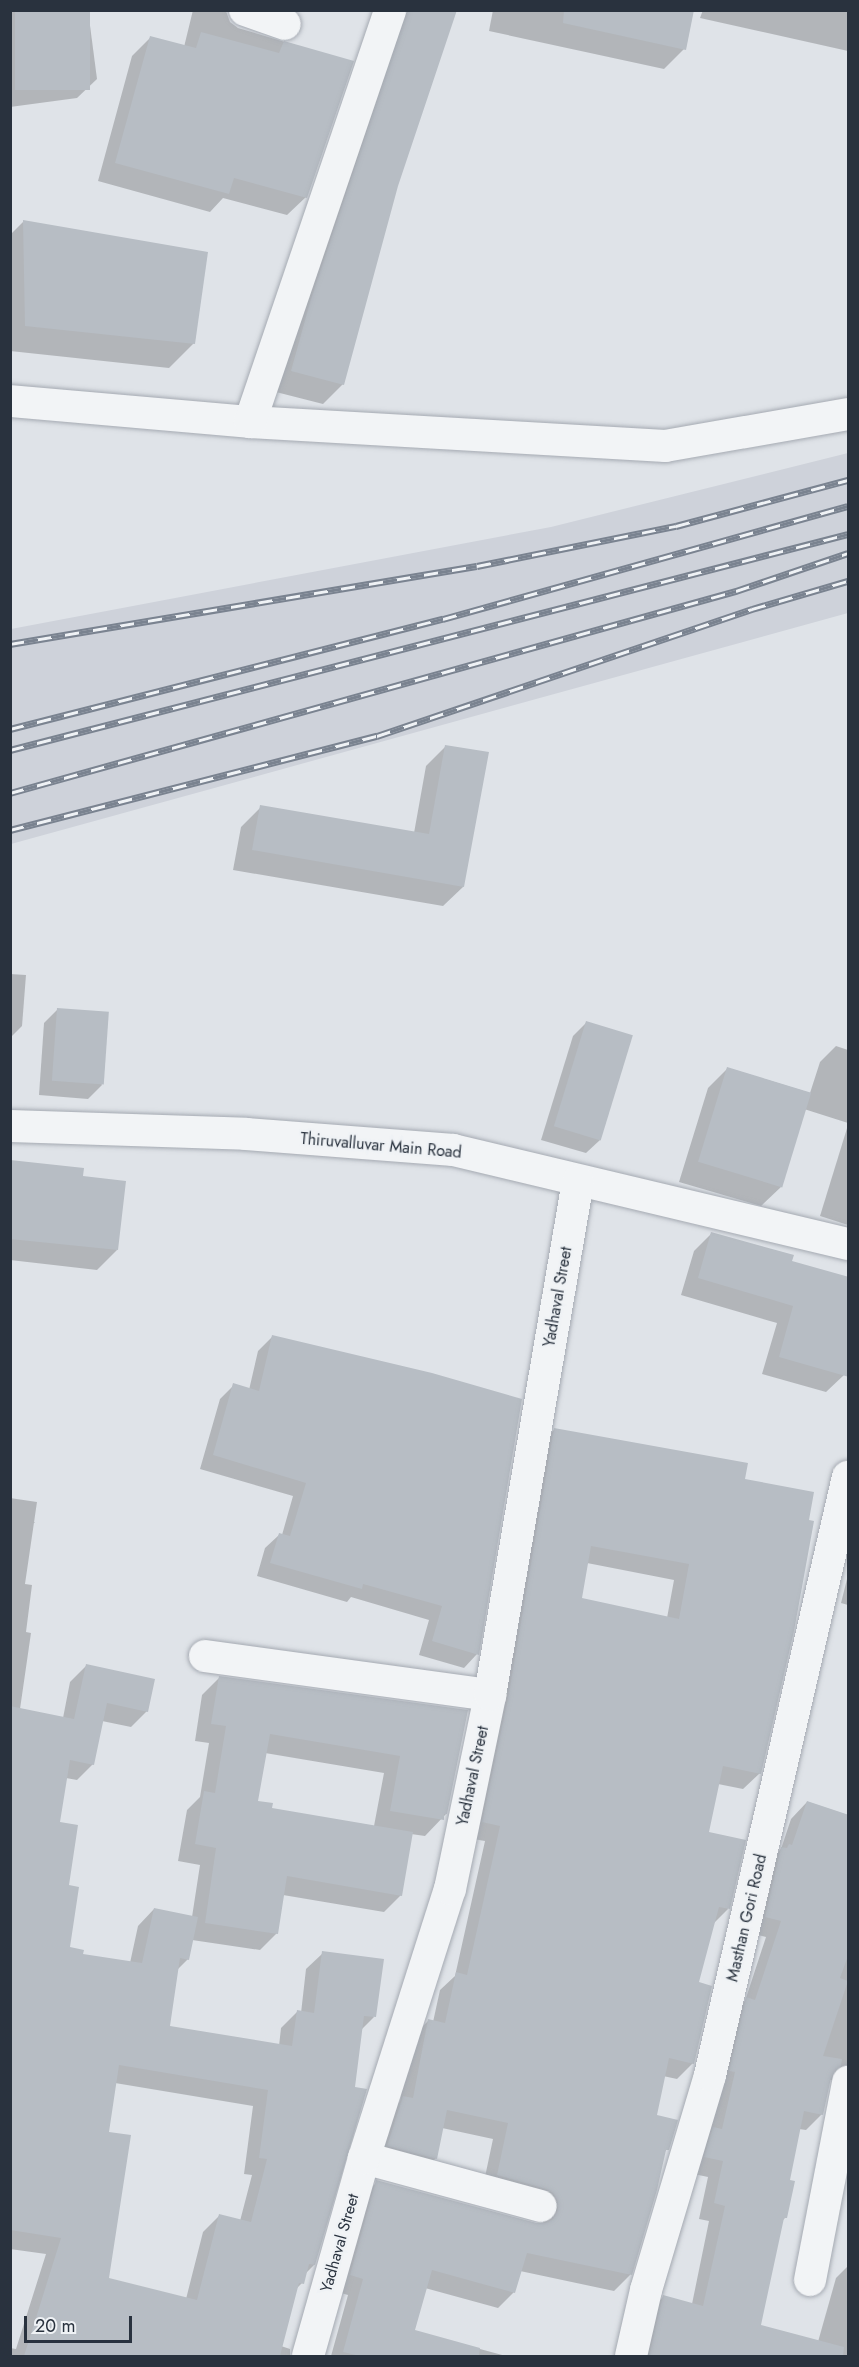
<!DOCTYPE html>
<style>
body{margin:0}
#map{position:relative;width:859px;height:2367px;overflow:hidden;background:#dfe3e8;font-family:Jost,sans-serif}
div>[style]{position:absolute}
[style*='--x']{left:calc(var(--x)*1px);top:calc(var(--y)*1px);width:calc(var(--w)*1px);rotate:calc(var(--a)*1deg)}
.built>*{inset:0;background:#ced2da}
.shadow>*{inset:0;background:#0003}
.building>*{inset:0;background:#b7bdc4;transform-origin:0 0}
.roads{filter:drop-shadow(0 0 2px #a5aab2) drop-shadow(0 0 2px #a5aab2)}
.minor>*{height:32px;margin:-16px;padding:0 16px;transform-origin:16px;border-radius:16px;background:#f2f4f6}
.rail>*{height:7px;margin-top:-3.5px;transform-origin:0;background:repeating-linear-gradient(90deg,#eff2f5 0 14px,#7a8390 0 28px);box-sizing:border-box;border-block:2px solid #7a8390}
span{translate:-50% -50%;white-space:nowrap;text-align:center;line-height:1.15;-webkit-text-stroke:4.5px #eff2f5;paint-order:stroke}
.street-label{font-size:16px;color:#29323e}
.frame{position:absolute;inset:0;border:12px solid #29323e;pointer-events:none}
.scale{position:absolute;left:24px;top:2316px;width:108px;height:27px;box-sizing:border-box;border:3px solid #29323e;border-top:0;padding-left:8px;font-size:18px;line-height:21px;white-space:nowrap;color:#29323e;-webkit-text-stroke:4px #eff2f5;paint-order:stroke}
</style>
<div id="map">
<div class="built">
<div style="clip-path:polygon(848px 453px,848px 613px,11px 844px,11px 629px,551px 527px)"></div>
</div>
<div class="shadow">
<div style="clip-path:polygon(10px 10px,88px 10px,97px 79px,77px 98px,10px 107px)"></div>
<div style="clip-path:polygon(193px 10px,243px 10px,240px 14px,226px 11px,230px 22px,238px 28px,352px 62px,306px 197px,287px 215px,223px 198px,210px 212px,98px 181px,132px 56px,150px 38px,184px 47px)"></div>
<div style="clip-path:polygon(385px 10px,456px 10px,396px 185px,343px 384px,323px 404px,272px 391px)"></div>
<div style="clip-path:polygon(493px 10px,693px 10px,684px 49px,664px 69px,489px 31px)"></div>
<div style="clip-path:polygon(703px 10px,848px 10px,848px 51px,700px 18px)"></div>
<div style="clip-path:polygon(23px 222px,194px 343px,169px 368px,10px 351px,10px 235px)"></div>
<div style="clip-path:polygon(445px 747px,463px 887px,443px 906px,233px 870px,241px 827px,261px 807px,414px 833px,426px 766px)"></div>
<div style="clip-path:polygon(10px 974px,26px 975px,22px 1026px,10px 1038px)"></div>
<div style="clip-path:polygon(58px 1009px,102px 1085px,88px 1099px,39px 1095px,44px 1023px)"></div>
<div style="clip-path:polygon(587px 1022px,600px 1140px,586px 1153px,541px 1140px,573px 1036px)"></div>
<div style="clip-path:polygon(836px 1046px,848px 1050px,848px 1123px,804px 1109px,781px 1187px,761px 1206px,679px 1182px,708px 1088px,728px 1068px,810px 1093px,820px 1062px)"></div>
<div style="clip-path:polygon(848px 1125px,848px 1225px,820px 1216px)"></div>
<div style="clip-path:polygon(10px 1163px,81px 1177px,117px 1250px,97px 1270px,10px 1260px)"></div>
<div style="clip-path:polygon(711px 1234px,790px 1262px,844px 1375px,826px 1392px,762px 1374px,777px 1323px,681px 1295px,694px 1251px)"></div>
<div style="clip-path:polygon(272px 1337px,477px 1654px,464px 1668px,419px 1655px,429px 1620px,351px 1597px,347px 1602px,257px 1576px,265px 1548px,279px 1535px,282px 1535px,293px 1496px,200px 1469px,220px 1399px,234px 1385px,249px 1390px,258px 1351px)"></div>
<div style="clip-path:polygon(evenodd,555px 1429px,743px 1481px,760px 1773px,743px 1789px,718px 1784px,707px 1833px,728px 1909px,713px 1924px,698px 1983px,693px 2063px,677px 2079px,663px 2076px,655px 2117px,667px 2149px,663px 2154px,630px 2275px,614px 2291px,520px 2271px,514px 2292px,498px 2308px,425px 2288px,413px 2331px,506px 2356px,331px 2356px,348px 2295px,334px 2291px,361px 2198px,377px 2182px,543px 2225px,543px 2217px,482px 2191px,493px 2139px,442px 2128px,436px 2158px,420px 2175px,372px 2162px,387px 2114px,400px 2101px,412px 2037px,428px 2021px,433px 2022px,440px 1990px,455px 1976px,485px 1841px,467px 1838px,538px 1446px,555px 1429px,587px 1563px,674px 1580px,667px 1618px,580px 1599px,587px 1563px)"></div>
<div style="clip-path:polygon(evenodd,10px 1498px,37px 1502px,25px 1584px,32px 1585px,26px 1632px,31px 1633px,20px 1709px,63px 1718px,70px 1682px,86px 1666px,147px 1711px,131px 1727px,102px 1721px,93px 1764px,77px 1780px,66px 1778px,58px 1823px,67px 1886px,68px 1949px,81px 1955px,130px 1963px,138px 1926px,154px 1909px,192px 1917px,200px 1865px,178px 1861px,187px 1810px,200px 1797px,209px 1743px,195px 1741px,202px 1695px,219px 1678px,467px 1712px,446px 1814px,425px 1836px,411px 1834px,401px 1895px,384px 1912px,283px 1895px,277px 1933px,260px 1950px,192px 1940px,188px 1959px,177px 1970px,168px 2027px,279px 2046px,281px 2028px,297px 2012px,301px 2013px,306px 1969px,323px 1953px,374px 2017px,361px 2030px,314px 2265px,305px 2274px,302px 2283px,296px 2289px,281px 2346px,290px 2349px,290px 2356px,10px 2356px,10px 2348px,16px 2349px,46px 2254px,10px 2249px,10px 1498px,265px 1753px,384px 1773px,374px 1826px,271px 1809px,257px 1802px,265px 1753px,10px 1498px,115px 2083px,253px 2106px,244px 2174px,252px 2175px,240px 2221px,219px 2216px,203px 2232px,186px 2299px,108px 2279px,107px 2133px,115px 2083px)"></div>
<div style="clip-path:polygon(848px 1575px,848px 1605px,841px 1603px)"></div>
<div style="clip-path:polygon(807px 1802px,848px 1816px,848px 2095px,835px 2080px,828px 2080px,822px 2114px,806px 2130px,799px 2129px,788px 2182px,785px 2218px,782px 2221px,759px 2326px,797px 2336px,791px 2356px,638px 2356px,648px 2312px,664px 2296px,692px 2304px,709px 2221px,699px 2219px,708px 2177px,689px 2173px,698px 2145px,709px 2133px,731px 2015px,745px 2001px,766px 1937px,750px 1933px,765px 1865px,781px 1849px,791px 1819px)"></div>
<div style="clip-path:polygon(848px 2266px,848px 2356px,814px 2356px,836px 2278px)"></div>
</div>
<div class="building">
<div style="left:15px;top:10px;width:75px;height:80px"></div>
<div style="clip-path:polygon(407px 10px,457px 10px,398px 186px,344px 385px,291px 371px,310px 302px)"></div>
<div style="clip-path:polygon(564px 10px,694px 10px,686px 50px,563px 23px)"></div>
<div style="clip-path:polygon(201px 32px,279px 53px,284px 41px,354px 61px,307px 198px,234px 178px,229px 194px,115px 163px,150px 36px,196px 48px)"></div>
<div style="clip-path:polygon(23px 220px,208px 252px,195px 344px,25px 326px)"></div>
<div style="clip-path:polygon(445px 745px,489px 752px,464px 887px,252px 850px,260px 805px,429px 834px)"></div>
<div style="left:57px;top:1008px;width:52px;height:73px;rotate:4deg"></div>
<div style="left:586px;top:1021px;width:49px;height:110px;rotate:17deg"></div>
<div style="left:727px;top:1067px;width:88px;height:99px;rotate:17deg"></div>
<div style="clip-path:polygon(10px 1160px,84px 1168px,83px 1176px,126px 1181px,118px 1250px,10px 1239px)"></div>
<div style="clip-path:polygon(711px 1232px,794px 1255px,792px 1261px,849px 1277px,849px 1377px,779px 1357px,793px 1306px,698px 1278px)"></div>
<div style="clip-path:polygon(272px 1335px,432px 1373px,522px 1399px,479px 1655px,432px 1641px,442px 1606px,363px 1584px,362px 1589px,270px 1563px,279px 1533px,290px 1536px,306px 1483px,213px 1455px,233px 1383px,259px 1391px)"></div>
<div style="clip-path:polygon(evenodd,554px 1428px,748px 1463px,745px 1479px,814px 1492px,809px 1520px,814px 1521px,794px 1631px,761px 1774px,723px 1766px,709px 1832px,746px 1840px,730px 1909px,719px 1907px,699px 1982px,712px 1986px,694px 2064px,669px 2058px,657px 2115px,678px 2120px,669px 2150px,666px 2150px,657px 2190px,632px 2275px,527px 2253px,515px 2293px,432px 2270px,415px 2330px,480px 2348px,479px 2356px,360px 2356px,343px 2352px,363px 2279px,350px 2275px,376px 2180px,536px 2223px,545px 2223px,553px 2219px,558px 2210px,558px 2201px,553px 2193px,546px 2189px,497px 2175px,508px 2123px,447px 2110px,437px 2159px,387px 2146px,403px 2096px,413px 2098px,428px 2019px,445px 2023px,456px 1972px,467px 1975px,500px 1826px,482px 1822px,508px 1698px,554px 1428px,591px 1546px,689px 1564px,679px 1619px,582px 1598px,591px 1546px)"></div>
<div style="clip-path:polygon(evenodd,86px 1664px,155px 1679px,148px 1712px,107px 1703px,94px 1765px,70px 1760px,60px 1822px,78px 1825px,69px 1885px,79px 1887px,70px 1947px,84px 1950px,83px 1954px,142px 1963px,154px 1908px,198px 1917px,189px 1960px,180px 1958px,170px 2026px,292px 2046px,297px 2010px,314px 2013px,322px 1951px,384px 1959px,376px 2017px,364px 2016px,355px 2087px,367px 2089px,315px 2265px,309px 2264px,304px 2284px,299px 2283px,280px 2356px,24px 2356px,61px 2238px,10px 2230px,10px 1706px,74px 1719px,86px 1664px,119px 2065px,268px 2090px,259px 2158px,267px 2159px,251px 2222px,219px 2214px,197px 2300px,109px 2278px,131px 2135px,109px 2132px,119px 2065px)"></div>
<div style="clip-path:polygon(219px 1676px,468px 1710px,447px 1814px,444px 1814px,444px 1820px,390px 1811px,400px 1756px,270px 1734px,258px 1801px,273px 1803px,272px 1808px,413px 1832px,402px 1896px,287px 1876px,278px 1934px,205px 1923px,216px 1848px,195px 1844px,204px 1791px,215px 1793px,226px 1726px,211px 1724px)"></div>
<div style="clip-path:polygon(807px 1801px,849px 1815px,849px 1953px,840px 1978px,848px 1981px,823px 2056px,842px 2059px,841px 2066px,831px 2078px,823px 2115px,804px 2111px,790px 2180px,795px 2181px,787px 2218px,784px 2218px,761px 2325px,844px 2347px,843px 2356px,649px 2356px,663px 2295px,703px 2306px,725px 2206px,714px 2203px,723px 2161px,704px 2157px,713px 2127px,722px 2129px,735px 2072px,729px 2071px,746px 1997px,755px 2000px,781px 1921px,765px 1917px,781px 1847px,787px 1848px,789px 1844px,792px 1845px)"></div>
</div>
<div class="roads">
<div class="minor">
<div style="--x:245;--y:10;--w:42;--a:19.3"></div>
<div style="--x:10;--y:401;--w:241;--a:5"></div>
<div style="--x:250;--y:422;--w:416;--a:3.3"></div>
<div style="--x:665;--y:446;--w:186;--a:-9.9"></div>
<div style="--x:250;--y:422;--w:435;--a:-71.2"></div>
<div style="--x:10;--y:1126;--w:236;--a:1.9"></div>
<div style="--x:246;--y:1134;--w:208;--a:4.4"></div>
<div style="--x:453;--y:1150;--w:406;--a:13.4"></div>
<div style="--x:205;--y:1656;--w:288;--a:7.8"></div>
<div style="--x:364;--y:2158;--w:183;--a:15.2"></div>
<div style="--x:810;--y:2280;--w:202;--a:-79.1"></div>
<div style="--x:308;--y:2356;--w:206;--a:-74.2"></div>
<div style="--x:364;--y:2158;--w:282;--a:-72.3"></div>
<div style="--x:450;--y:1889;--w:198;--a:-78.3"></div>
<div style="--x:490;--y:1695;--w:521;--a:-80.28"></div>
<div style="--x:631;--y:2356;--w:68;--a:-77.2"></div>
<div style="--x:646;--y:2290;--w:224;--a:-73.4"></div>
<div style="--x:710;--y:2075;--w:614;--a:-77.01"></div>
</div>
</div>
<div class="rail">
<div style="--x:10;--y:644;--w:473;--a:-9.5"></div>
<div style="--x:477;--y:566;--w:203;--a:-11.4"></div>
<div style="--x:676;--y:526;--w:178;--a:-15"></div>
<div style="--x:10;--y:729;--w:447;--a:-14.3"></div>
<div style="--x:443;--y:619;--w:420;--a:-15.6"></div>
<div style="--x:10;--y:750;--w:865;--a:-14.45"></div>
<div style="--x:10;--y:793;--w:754;--a:-15.55"></div>
<div style="--x:736;--y:591;--w:118;--a:-18.7"></div>
<div style="--x:10;--y:830;--w:379;--a:-14.4"></div>
<div style="--x:377;--y:736;--w:396;--a:-18.7"></div>
<div style="--x:752;--y:609;--w:100;--a:-16.3"></div>
</div>
<div class="street-label">
<span style="left:381px;top:1146px;rotate:5deg">Thiruvalluvar Main Road</span>
<span style="left:558px;top:1297px;rotate:-80deg">Yadhaval Street</span>
<span style="left:473px;top:1776px;rotate:-78deg">Yadhaval Street</span>
<span style="left:747px;top:1918px;rotate:-77deg">Masthan Gori Road</span>
<span style="left:340px;top:2243px;rotate:-74deg">Yadhaval Street</span>
</div>
<div class="frame"></div>
<div class="scale">20 m</div>
</div>
